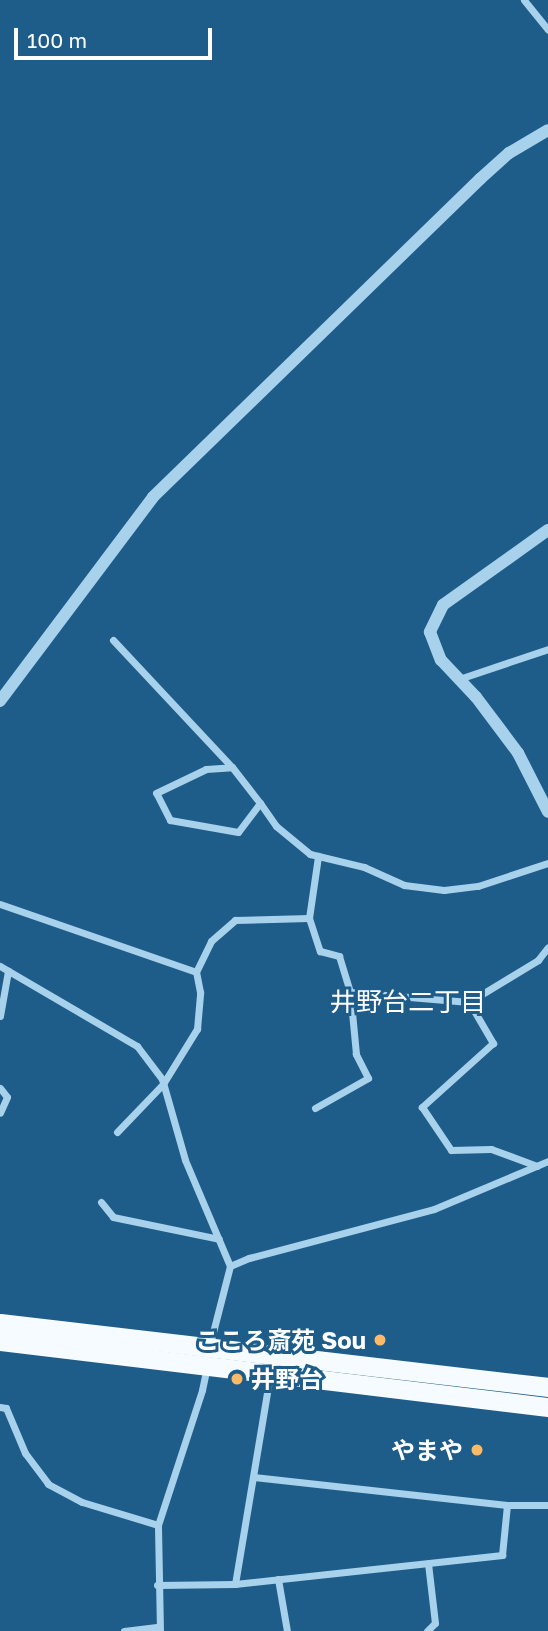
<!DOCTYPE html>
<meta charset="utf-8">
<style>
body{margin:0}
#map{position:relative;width:548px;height:1631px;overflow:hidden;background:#1e5d89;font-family:"Golos Text","Noto Sans JP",sans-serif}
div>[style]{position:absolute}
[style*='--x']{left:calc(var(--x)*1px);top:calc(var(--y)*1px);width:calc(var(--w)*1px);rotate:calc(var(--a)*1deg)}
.minor>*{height:7px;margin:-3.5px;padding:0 3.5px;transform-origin:3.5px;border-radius:3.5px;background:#a8d1ec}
.tertiary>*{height:12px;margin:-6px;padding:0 6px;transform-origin:6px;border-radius:6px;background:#a8d1ec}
.trunk>*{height:19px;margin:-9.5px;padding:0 9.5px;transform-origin:9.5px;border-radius:9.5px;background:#f6fbff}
.dots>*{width:19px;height:19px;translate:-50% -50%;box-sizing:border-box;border:4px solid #1e5d89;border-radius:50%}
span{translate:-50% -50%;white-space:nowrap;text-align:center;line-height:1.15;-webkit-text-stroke:6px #1e5d89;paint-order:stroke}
.poi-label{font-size:24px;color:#fff;font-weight:700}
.right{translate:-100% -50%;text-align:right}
.left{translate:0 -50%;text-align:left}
.neighbourhood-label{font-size:26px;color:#fff}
.scale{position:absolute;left:14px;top:28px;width:198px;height:32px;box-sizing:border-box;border:4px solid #fff;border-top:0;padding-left:9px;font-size:21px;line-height:24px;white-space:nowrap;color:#fff;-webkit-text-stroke:5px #1e5d89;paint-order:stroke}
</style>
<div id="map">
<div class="minor">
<div style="--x:524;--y:0;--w:38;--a:51"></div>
<div style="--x:113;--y:640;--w:174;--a:46.9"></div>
<div style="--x:459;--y:679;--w:94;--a:-18.6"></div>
<div style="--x:260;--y:803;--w:36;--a:127"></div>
<div style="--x:238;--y:832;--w:69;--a:-170"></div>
<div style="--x:170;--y:820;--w:30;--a:-117"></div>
<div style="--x:156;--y:793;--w:55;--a:-25.6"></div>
<div style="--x:206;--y:769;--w:26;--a:-4"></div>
<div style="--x:232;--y:767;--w:46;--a:52.1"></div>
<div style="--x:260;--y:803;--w:28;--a:55"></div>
<div style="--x:276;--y:826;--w:44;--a:39.5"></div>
<div style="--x:310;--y:854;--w:56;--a:13.5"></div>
<div style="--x:364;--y:867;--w:44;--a:24.2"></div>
<div style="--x:404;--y:885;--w:40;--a:7.1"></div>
<div style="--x:444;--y:890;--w:34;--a:-7"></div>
<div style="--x:478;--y:886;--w:74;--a:-18.2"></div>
<div style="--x:0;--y:904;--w:207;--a:19.1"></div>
<div style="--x:196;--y:972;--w:34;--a:-64"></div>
<div style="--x:211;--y:941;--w:32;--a:-41"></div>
<div style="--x:235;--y:920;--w:74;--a:-1.5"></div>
<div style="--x:309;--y:918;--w:35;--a:72"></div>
<div style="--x:320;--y:951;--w:20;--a:15"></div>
<div style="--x:339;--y:956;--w:38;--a:73"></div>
<div style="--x:350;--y:992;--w:119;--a:4.8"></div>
<div style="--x:469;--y:1002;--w:48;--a:59.7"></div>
<div style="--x:493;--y:1043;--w:96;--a:138"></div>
<div style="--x:422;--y:1107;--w:52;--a:56"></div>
<div style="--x:451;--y:1150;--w:40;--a:-1.4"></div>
<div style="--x:491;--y:1149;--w:49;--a:20.3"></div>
<div style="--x:309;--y:918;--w:63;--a:-81.7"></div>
<div style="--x:0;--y:966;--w:159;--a:30.3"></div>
<div style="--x:137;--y:1046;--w:41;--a:52.9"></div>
<div style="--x:162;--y:1079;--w:84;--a:74.1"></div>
<div style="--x:185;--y:1160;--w:115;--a:67"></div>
<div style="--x:230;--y:1266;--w:81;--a:104.4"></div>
<div style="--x:469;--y:1002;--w:81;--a:-31.3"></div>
<div style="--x:538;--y:960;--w:16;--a:-52"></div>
<div style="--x:0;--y:1016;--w:46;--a:-79.9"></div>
<div style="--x:0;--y:1088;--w:11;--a:52"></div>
<div style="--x:7;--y:1097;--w:17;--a:114"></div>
<div style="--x:315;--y:1108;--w:61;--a:-29.5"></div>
<div style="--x:368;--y:1078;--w:27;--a:-117"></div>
<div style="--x:356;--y:1054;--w:62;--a:-95.5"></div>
<div style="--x:117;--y:1132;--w:66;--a:-46.2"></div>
<div style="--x:163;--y:1084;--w:65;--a:-58.3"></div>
<div style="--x:197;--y:1029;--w:37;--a:-85"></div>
<div style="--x:200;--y:992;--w:20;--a:-101"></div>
<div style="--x:101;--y:1202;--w:19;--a:51"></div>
<div style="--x:113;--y:1217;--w:108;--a:11.7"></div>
<div style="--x:230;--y:1266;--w:21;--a:-23"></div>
<div style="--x:249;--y:1258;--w:191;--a:-14.8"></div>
<div style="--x:434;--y:1209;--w:124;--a:-22.8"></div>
<div style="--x:0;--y:1407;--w:6;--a:9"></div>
<div style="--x:6;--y:1408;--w:49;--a:67.1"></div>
<div style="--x:25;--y:1453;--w:39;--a:53"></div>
<div style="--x:48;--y:1484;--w:38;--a:28"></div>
<div style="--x:82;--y:1502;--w:79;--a:16.8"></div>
<div style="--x:507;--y:1505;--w:41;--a:0"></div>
<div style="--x:278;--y:1579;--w:53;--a:80.2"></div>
<div style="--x:235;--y:1584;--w:213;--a:-80.5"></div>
<div style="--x:157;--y:1585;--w:78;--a:-0.7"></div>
<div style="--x:235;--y:1584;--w:269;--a:-6.2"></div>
<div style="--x:502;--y:1555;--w:50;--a:-84.3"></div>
<div style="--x:507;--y:1505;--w:255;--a:-173.7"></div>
<div style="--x:124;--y:1631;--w:35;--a:-7"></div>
<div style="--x:160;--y:1631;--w:106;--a:-91.1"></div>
<div style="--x:158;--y:1525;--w:142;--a:-71.9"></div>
<div style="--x:202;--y:1390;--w:24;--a:-78"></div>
<div style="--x:427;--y:1631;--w:11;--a:-45"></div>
<div style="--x:435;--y:1623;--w:60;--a:-96.7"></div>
</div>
<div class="tertiary">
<div style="--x:548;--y:530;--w:129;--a:144.5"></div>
<div style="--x:443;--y:605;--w:30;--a:116"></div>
<div style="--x:430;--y:632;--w:30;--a:69"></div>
<div style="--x:441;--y:660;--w:51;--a:46.6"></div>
<div style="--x:476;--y:697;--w:70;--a:53.1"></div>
<div style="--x:518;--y:753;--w:66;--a:63"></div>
<div style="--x:0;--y:701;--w:255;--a:-53.1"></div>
<div style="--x:153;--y:497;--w:456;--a:-44.2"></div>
<div style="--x:480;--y:179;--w:39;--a:-42"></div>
<div style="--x:509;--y:153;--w:45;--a:-30.5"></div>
</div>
<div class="trunk">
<div style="--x:0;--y:1323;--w:552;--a:6.66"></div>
<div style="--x:0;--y:1341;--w:552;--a:6.87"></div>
</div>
<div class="dots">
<div style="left:380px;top:1340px;background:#fbba67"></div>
<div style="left:237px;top:1379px;background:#fbba67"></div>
<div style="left:477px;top:1450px;background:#fbba67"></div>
</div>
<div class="poi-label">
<span class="right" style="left:366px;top:1340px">こころ斎苑 Sou</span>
<span class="left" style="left:251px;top:1379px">井野台</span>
<span class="right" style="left:463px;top:1450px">やまや</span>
</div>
<div class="neighbourhood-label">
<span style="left:408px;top:1002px">井野台二丁目</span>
</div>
<div class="scale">100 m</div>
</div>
